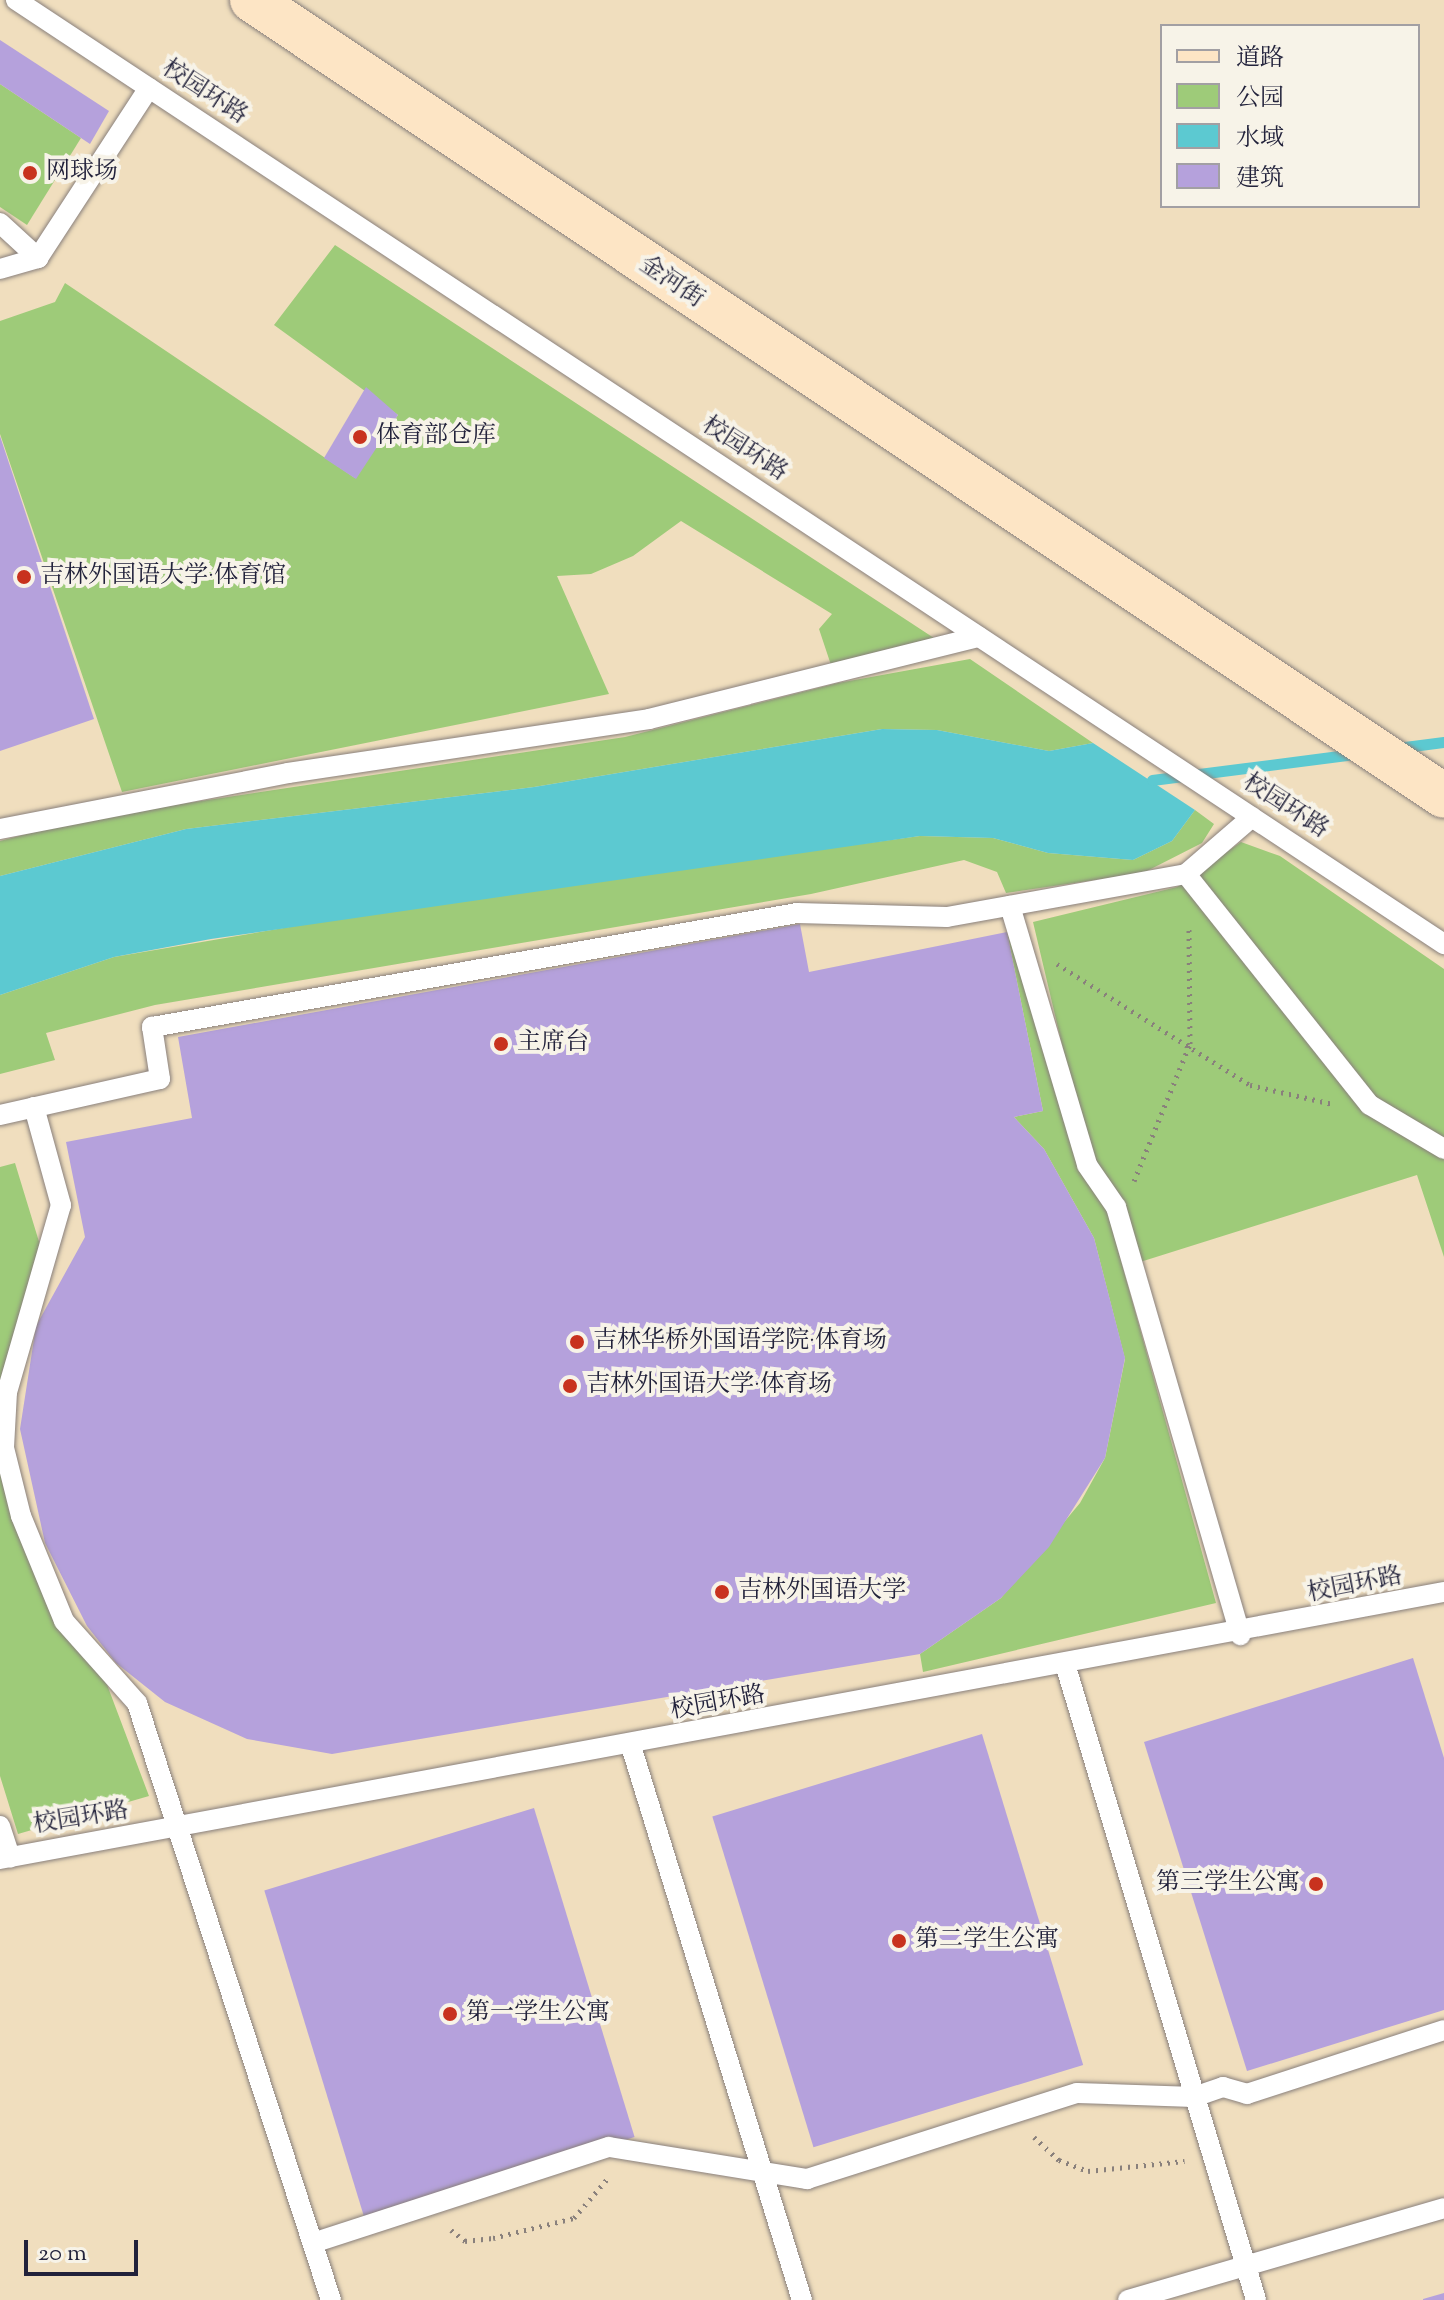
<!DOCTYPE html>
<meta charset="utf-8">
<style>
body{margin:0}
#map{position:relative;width:1444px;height:2300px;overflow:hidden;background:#f0debe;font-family:"Sorts Mill Goudy","Noto Serif SC",serif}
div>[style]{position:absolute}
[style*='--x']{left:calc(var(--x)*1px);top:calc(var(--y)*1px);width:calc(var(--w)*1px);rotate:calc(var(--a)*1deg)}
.green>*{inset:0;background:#9ecb79}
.water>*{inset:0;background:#5cc9d1}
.stream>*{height:11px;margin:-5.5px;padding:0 5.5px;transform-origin:5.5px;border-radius:5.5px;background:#5cc9d1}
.building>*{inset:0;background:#b5a1dc;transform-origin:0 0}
.path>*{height:5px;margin-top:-2.5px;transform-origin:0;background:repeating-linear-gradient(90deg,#89807c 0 2px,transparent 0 8px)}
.roads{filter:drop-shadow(0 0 2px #89807c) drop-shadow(0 0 2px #89807c)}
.lane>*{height:20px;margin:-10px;padding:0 10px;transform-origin:10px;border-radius:10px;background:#fff}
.secondary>*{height:44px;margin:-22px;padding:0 22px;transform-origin:22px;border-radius:22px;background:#fde5c5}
.dots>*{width:22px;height:22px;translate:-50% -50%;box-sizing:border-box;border:4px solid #f7f3e8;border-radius:50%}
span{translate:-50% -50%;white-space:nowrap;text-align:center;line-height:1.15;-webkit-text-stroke:8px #f7f3e8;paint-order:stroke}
.street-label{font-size:24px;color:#22223b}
.poi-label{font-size:24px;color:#22223b}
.left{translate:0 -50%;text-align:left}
.right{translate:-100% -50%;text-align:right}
.legend{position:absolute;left:1160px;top:24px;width:260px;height:184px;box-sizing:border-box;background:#f7f3e8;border:2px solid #a29fa3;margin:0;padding:10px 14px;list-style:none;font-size:24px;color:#22223b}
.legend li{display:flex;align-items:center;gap:16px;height:40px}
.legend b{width:40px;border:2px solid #a29fa3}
.scale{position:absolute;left:24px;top:2240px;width:114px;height:36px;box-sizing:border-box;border:4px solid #22223b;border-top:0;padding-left:10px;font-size:24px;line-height:28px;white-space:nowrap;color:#22223b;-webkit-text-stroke:6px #f7f3e8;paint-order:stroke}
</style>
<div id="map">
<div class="green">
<div style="clip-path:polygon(0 84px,81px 138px,27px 225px,0 207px)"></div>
<div style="clip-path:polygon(335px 245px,937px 640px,831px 665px,819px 629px,832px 614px,681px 521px,633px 556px,591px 574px,557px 576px,609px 694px,122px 792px,0 434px,0 321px,55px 302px,65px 283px,355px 478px,398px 415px,274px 325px)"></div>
<div style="clip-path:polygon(970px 659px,1093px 743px,1049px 751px,937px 730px,882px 729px,534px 787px,186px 829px,0 876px,0 841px,88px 818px,625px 737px,838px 683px)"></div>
<div style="clip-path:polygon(1195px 810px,1214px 824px,1202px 843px,1143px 873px,1006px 893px,997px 872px,964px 860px,811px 894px,155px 1005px,46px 1033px,55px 1060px,0 1074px,0 995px,114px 957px,454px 899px,920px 836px,993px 838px,1048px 853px,1133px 860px,1172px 841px)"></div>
<div style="clip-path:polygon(1241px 842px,1280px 856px,1444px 969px,1444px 1257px,1417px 1175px,1137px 1263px,1089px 1159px,1033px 922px,1177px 887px)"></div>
<div style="clip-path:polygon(1007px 932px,1105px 1203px,1216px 1603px,923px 1672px,920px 1654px,1001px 1598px,1080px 1503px,1105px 1458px,1125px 1359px,1094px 1238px,1044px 1149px,1014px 1117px,1043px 1111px)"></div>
<div style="clip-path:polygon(15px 1163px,40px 1245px,4px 1448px,39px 1574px,100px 1666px,149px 1796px,18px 1834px,0 1776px,0 1167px)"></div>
</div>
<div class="water">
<div style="clip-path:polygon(882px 729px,937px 730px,1049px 751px,1093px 743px,1195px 810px,1172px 841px,1133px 860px,1048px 853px,993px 838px,920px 836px,211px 939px,114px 957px,0 995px,0 876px,186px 829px,534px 787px)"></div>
</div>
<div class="stream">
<div style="--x:1397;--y:748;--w:47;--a:-7.3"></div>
<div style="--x:1152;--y:780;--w:206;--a:-7.3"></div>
</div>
<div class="building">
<div style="clip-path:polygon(0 40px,109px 111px,90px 144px,0 84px)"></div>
<div style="clip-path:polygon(366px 387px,398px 415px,356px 479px,324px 458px)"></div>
<div style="clip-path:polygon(0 436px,94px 719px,0 751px)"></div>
<div style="clip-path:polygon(800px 924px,809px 972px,1007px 932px,1043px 1111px,1014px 1117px,1044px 1149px,1094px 1238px,1125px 1358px,1105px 1458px,1049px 1547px,1001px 1598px,920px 1654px,332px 1754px,247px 1739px,165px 1702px,116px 1663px,87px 1626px,45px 1543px,20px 1429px,36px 1326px,85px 1237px,66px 1142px,192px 1118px,178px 1037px)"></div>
<div style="clip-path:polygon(1413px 1658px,1444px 1758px,1444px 2010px,1247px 2071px,1144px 1742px)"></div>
<div style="left:982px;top:1734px;width:346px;height:282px;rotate:73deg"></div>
<div style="left:534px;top:1808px;width:344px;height:282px;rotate:73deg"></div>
<div style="clip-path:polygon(1444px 2293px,1444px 2300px,1423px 2300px,1423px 2299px)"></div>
</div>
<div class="path">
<div style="--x:1057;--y:964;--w:228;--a:32.1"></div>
<div style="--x:1250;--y:1085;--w:85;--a:12.9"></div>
<div style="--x:1134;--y:1181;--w:148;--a:-67.8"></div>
<div style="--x:1190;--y:1044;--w:117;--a:-90.5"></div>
<div style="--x:1034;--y:2137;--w:34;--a:43"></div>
<div style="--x:1059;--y:2160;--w:31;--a:21"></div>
<div style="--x:1088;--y:2171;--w:97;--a:-5.9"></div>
<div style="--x:451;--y:2230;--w:18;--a:38"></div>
<div style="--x:465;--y:2241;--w:28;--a:-6"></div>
<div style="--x:493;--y:2238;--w:83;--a:-13.9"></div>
<div style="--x:574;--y:2218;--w:52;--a:-49.6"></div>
</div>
<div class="roads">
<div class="lane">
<div style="--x:16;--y:0;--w:1712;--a:33.47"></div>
<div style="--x:0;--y:223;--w:52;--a:42.6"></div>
<div style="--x:0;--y:269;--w:40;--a:-16"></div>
<div style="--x:38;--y:258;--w:203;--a:-56.9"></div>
<div style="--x:0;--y:829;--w:293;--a:-11"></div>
<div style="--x:288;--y:773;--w:365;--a:-8.5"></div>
<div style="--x:649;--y:719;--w:340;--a:-14"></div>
<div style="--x:1186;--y:874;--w:295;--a:51.5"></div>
<div style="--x:1370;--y:1105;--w:86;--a:30.7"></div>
<div style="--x:1010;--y:906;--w:270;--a:73.4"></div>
<div style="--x:1087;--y:1165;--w:51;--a:55.4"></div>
<div style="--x:1116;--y:1207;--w:446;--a:73.8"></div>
<div style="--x:34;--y:1107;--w:102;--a:74.6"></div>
<div style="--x:61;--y:1205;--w:195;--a:106.1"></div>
<div style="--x:7;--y:1392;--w:56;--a:93.1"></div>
<div style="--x:4;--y:1448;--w:70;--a:76"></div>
<div style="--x:21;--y:1516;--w:113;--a:67.7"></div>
<div style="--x:64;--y:1621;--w:110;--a:48.3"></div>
<div style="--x:137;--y:1703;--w:628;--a:72"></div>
<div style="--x:0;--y:1115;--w:164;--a:-12.7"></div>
<div style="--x:160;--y:1079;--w:53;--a:-98.7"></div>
<div style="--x:152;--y:1027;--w:655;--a:-10.02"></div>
<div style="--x:797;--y:913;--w:150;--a:1.5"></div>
<div style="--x:947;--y:917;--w:243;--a:-10.2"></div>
<div style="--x:1186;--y:874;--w:87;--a:-40.8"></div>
<div style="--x:1066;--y:1667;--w:661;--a:73.29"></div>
<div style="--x:631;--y:1746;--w:580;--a:72.85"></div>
<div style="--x:0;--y:1826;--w:33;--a:72"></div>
<div style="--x:0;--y:1859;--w:1468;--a:-10.48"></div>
<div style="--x:313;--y:2243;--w:311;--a:-18"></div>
<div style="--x:609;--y:2147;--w:201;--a:9.2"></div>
<div style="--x:807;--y:2179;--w:283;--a:-17.7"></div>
<div style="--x:1077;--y:2093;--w:117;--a:2"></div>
<div style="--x:1194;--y:2097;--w:31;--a:-19"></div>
<div style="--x:1223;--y:2087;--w:25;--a:16"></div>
<div style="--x:1247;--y:2094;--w:207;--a:-18"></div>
<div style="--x:1128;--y:2300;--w:329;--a:-16.2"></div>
</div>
<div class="secondary">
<div style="--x:252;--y:0;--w:1433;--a:33.73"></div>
</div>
</div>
<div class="dots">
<div style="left:30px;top:173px;background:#c8321e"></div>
<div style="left:360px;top:437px;background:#c8321e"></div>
<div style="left:24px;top:577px;background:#c8321e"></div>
<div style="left:501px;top:1044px;background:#c8321e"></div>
<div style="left:577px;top:1342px;background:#c8321e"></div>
<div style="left:570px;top:1386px;background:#c8321e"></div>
<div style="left:722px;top:1592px;background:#c8321e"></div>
<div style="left:1316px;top:1884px;background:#c8321e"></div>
<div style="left:899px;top:1941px;background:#c8321e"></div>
<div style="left:450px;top:2014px;background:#c8321e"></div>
</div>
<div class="street-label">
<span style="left:204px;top:93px;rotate:33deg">校园环路</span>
<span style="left:671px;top:283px;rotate:34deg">金河街</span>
<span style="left:744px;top:450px;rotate:33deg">校园环路</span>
<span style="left:1285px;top:807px;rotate:33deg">校园环路</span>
<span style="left:1355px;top:1586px;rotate:-11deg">校园环路</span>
<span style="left:718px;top:1704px;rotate:-10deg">校园环路</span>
<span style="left:81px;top:1819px;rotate:-9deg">校园环路</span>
</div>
<div class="poi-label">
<span class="left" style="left:46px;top:173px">网球场</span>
<span class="left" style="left:376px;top:437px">体育部仓库</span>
<span class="left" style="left:40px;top:577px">吉林外国语大学·体育馆</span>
<span class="left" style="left:517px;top:1044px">主席台</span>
<span class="left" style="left:593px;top:1342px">吉林华桥外国语学院·体育场</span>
<span class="left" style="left:586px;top:1386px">吉林外国语大学·体育场</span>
<span class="left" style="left:738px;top:1592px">吉林外国语大学</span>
<span class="right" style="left:1300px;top:1884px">第三学生公寓</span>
<span class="left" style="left:915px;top:1941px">第二学生公寓</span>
<span class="left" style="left:466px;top:2014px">第一学生公寓</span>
</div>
<ul class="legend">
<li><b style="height:10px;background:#fde5c5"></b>道路</li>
<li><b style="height:22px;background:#9ecb79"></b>公园</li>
<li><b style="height:22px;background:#5cc9d1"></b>水域</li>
<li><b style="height:22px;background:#b5a1dc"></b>建筑</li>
</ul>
<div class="scale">20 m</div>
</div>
